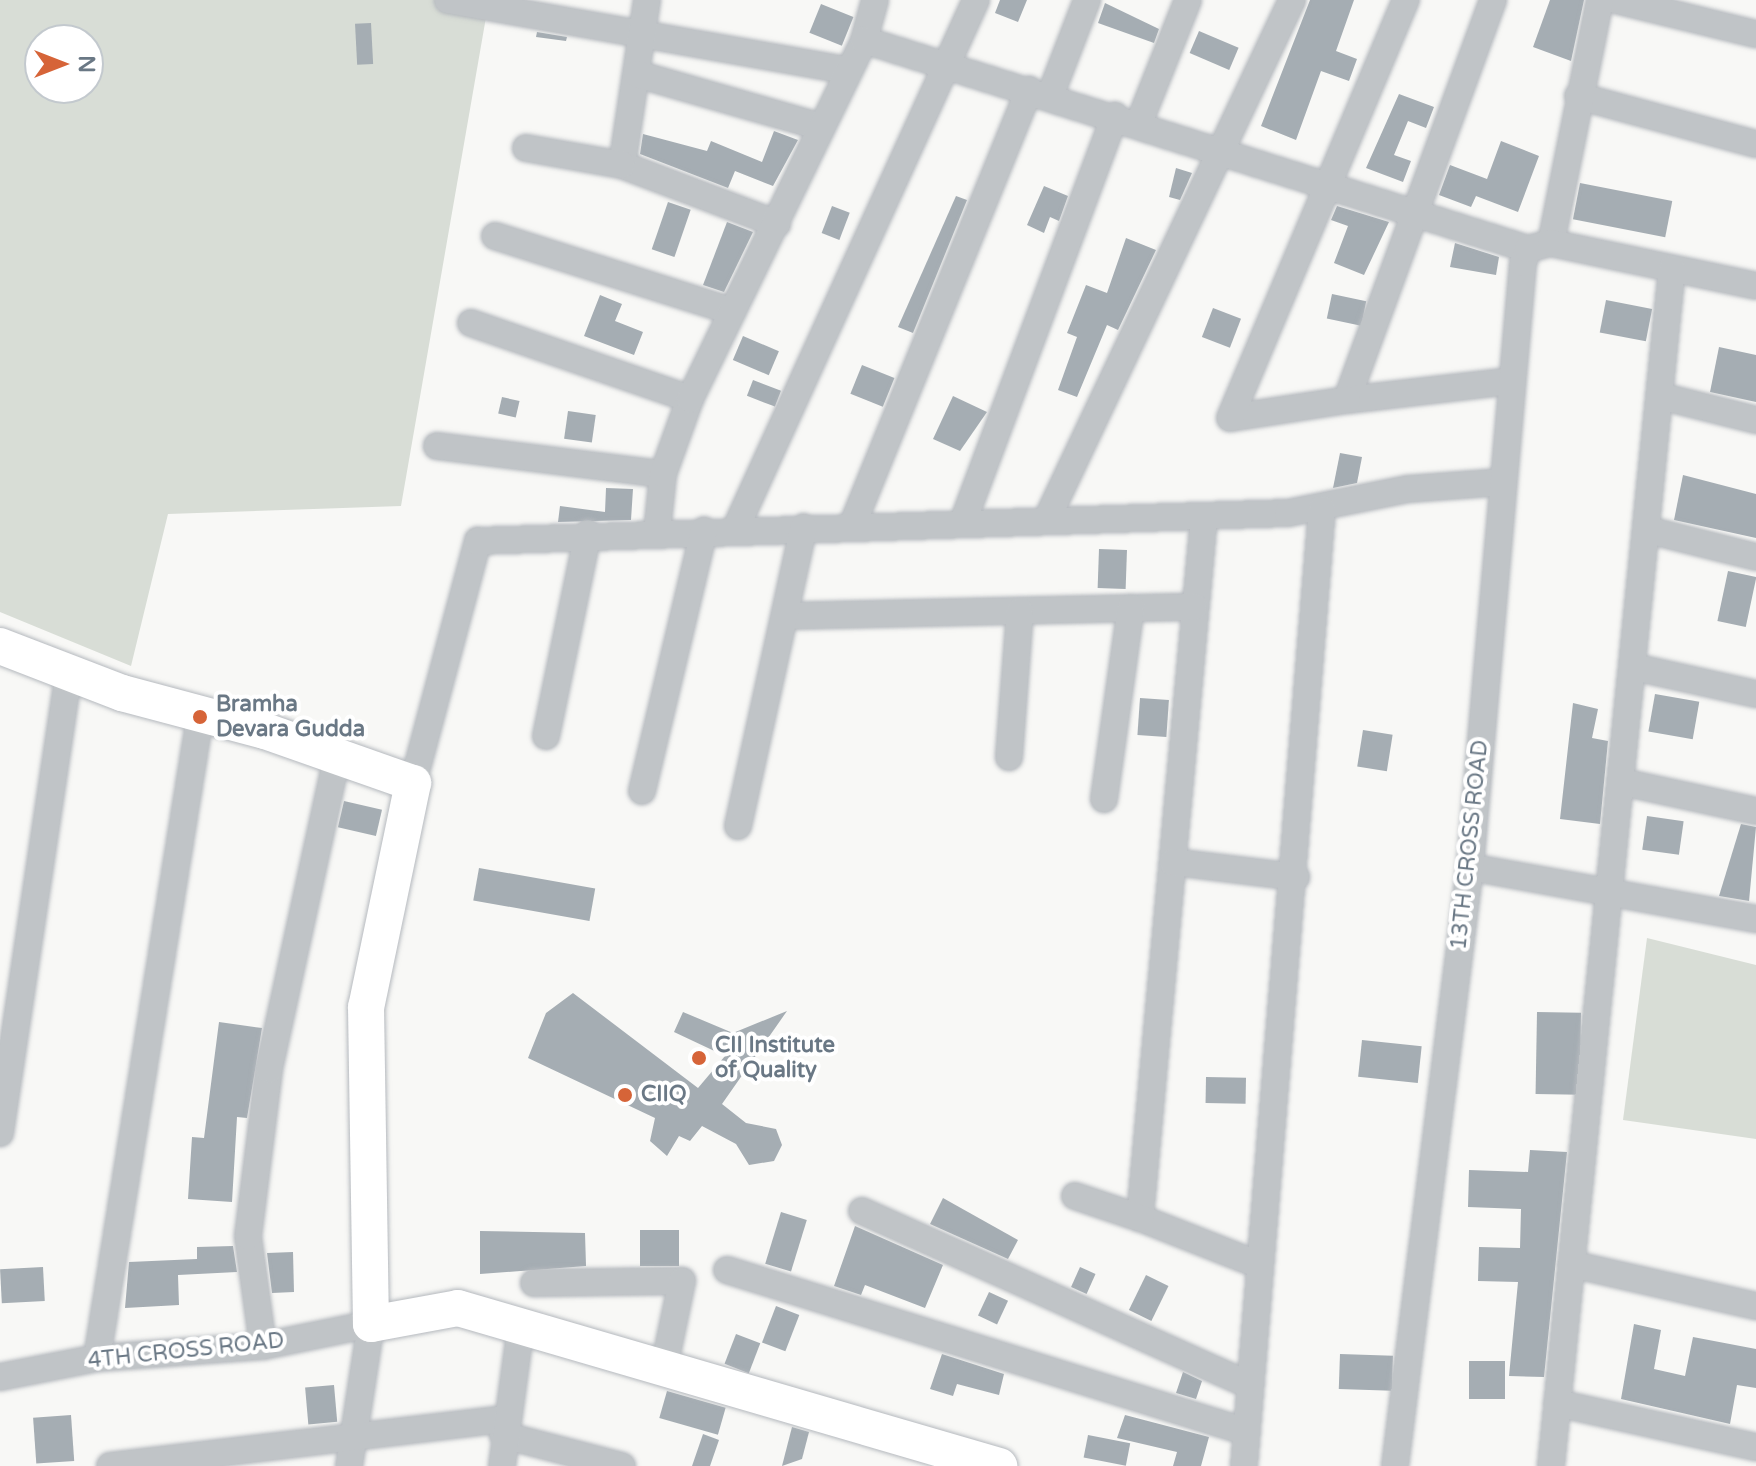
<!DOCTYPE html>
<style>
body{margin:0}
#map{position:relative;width:1756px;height:1466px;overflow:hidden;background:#f8f8f6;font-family:"Varela Round",sans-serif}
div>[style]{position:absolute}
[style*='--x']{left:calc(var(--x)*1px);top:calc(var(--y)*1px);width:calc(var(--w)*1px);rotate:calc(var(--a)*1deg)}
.green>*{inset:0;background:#d8ddd6}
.building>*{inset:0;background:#a5adb3;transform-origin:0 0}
.roads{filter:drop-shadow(0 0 2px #b5b9be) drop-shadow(0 0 2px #b5b9be)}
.street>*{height:26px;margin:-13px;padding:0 13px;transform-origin:13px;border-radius:13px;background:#c0c4c7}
.secondary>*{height:36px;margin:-18px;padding:0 18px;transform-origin:18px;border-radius:18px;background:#fff}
.dots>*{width:22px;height:22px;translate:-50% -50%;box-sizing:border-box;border:4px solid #fff;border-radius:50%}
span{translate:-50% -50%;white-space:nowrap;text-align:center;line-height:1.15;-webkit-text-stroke:8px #fff;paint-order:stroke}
.poi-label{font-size:22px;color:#6a7885;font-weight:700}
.left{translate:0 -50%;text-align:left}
.street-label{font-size:22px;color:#6a7885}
.north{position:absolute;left:24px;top:24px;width:80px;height:80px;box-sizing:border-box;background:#fff;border:2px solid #c3c9ce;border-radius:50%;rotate:90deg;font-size:22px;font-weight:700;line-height:32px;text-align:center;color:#6a7885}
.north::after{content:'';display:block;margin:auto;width:28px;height:36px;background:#d66438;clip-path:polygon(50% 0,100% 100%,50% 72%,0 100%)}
</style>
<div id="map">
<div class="green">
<div style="clip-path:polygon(evenodd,0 0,489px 0,401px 506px,168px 514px,131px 666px,0 612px,0 0,40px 40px,88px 40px,88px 88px,40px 88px,40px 40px)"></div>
<div style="clip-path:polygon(1647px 938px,1756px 965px,1756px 1139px,1623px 1120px)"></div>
</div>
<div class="building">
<div style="clip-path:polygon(1000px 0,1027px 0,1018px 22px,995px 13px)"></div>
<div style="clip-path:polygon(1310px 0,1354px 0,1336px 51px,1357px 59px,1349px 81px,1321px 71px,1296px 140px,1261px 126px)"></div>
<div style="clip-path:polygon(1550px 0,1584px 0,1571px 61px,1533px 47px)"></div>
<div style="clip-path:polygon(1105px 3px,1159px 29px,1154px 43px,1098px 23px)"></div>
<div style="left:821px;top:4px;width:35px;height:31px;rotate:22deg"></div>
<div style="left:371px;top:23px;width:41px;height:16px;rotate:87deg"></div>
<div style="left:1199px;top:31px;width:43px;height:24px;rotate:23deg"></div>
<div style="clip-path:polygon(537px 32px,567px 37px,566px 41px,536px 37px)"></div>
<div style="clip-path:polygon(1399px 94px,1434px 107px,1426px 128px,1408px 121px,1394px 155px,1411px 161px,1403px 182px,1366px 168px)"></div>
<div style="clip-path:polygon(774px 131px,798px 140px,773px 186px,735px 171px,728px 188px,640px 154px,643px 134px,707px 151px,711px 141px,762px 162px)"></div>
<div style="clip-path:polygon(1501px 141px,1539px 156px,1518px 212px,1476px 196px,1471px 207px,1439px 195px,1450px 165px,1487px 179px)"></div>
<div style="clip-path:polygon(1176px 168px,1192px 173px,1180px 200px,1169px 197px)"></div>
<div style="left:1580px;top:183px;width:94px;height:37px;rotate:11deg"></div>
<div style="clip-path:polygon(1044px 186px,1068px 196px,1059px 221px,1050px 217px,1044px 233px,1027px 225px)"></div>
<div style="clip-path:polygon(956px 196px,967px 200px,913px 333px,898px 327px)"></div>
<div style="left:668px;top:202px;width:24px;height:50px;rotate:19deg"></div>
<div style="left:832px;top:206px;width:19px;height:29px;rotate:21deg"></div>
<div style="clip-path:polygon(1337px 206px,1389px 222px,1364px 275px,1334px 263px,1348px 226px,1331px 220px)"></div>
<div style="clip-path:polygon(727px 222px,753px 232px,724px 292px,703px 285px)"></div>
<div style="clip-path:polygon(1126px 238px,1156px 250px,1118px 330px,1107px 325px,1077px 397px,1058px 390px,1077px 337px,1067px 333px,1086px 285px,1107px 293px)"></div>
<div style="clip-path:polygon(1455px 243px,1499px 257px,1496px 275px,1450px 267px)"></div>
<div style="left:1332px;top:294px;width:35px;height:25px;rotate:12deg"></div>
<div style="clip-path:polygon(600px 295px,622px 304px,615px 321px,643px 332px,634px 355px,584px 336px)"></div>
<div style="left:1606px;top:300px;width:47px;height:33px;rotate:11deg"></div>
<div style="left:1213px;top:308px;width:30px;height:31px;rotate:21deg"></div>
<div style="left:743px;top:336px;width:39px;height:26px;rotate:23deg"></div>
<div style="clip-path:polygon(1719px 347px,1756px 355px,1756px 402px,1710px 392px)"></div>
<div style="left:862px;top:365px;width:35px;height:31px;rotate:22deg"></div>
<div style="left:753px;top:380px;width:30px;height:17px;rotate:21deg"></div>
<div style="clip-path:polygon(953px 396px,987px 412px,960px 451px,933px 439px)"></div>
<div style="left:502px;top:397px;width:18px;height:17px;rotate:13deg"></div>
<div style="left:568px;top:411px;width:28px;height:28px;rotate:8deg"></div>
<div style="clip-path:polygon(1340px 453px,1362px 457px,1357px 483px,1333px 488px)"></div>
<div style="clip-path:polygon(1683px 475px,1756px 494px,1756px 538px,1674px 520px)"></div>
<div style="clip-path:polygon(606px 488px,633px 489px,631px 520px,558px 522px,560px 506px,605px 512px)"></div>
<div style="left:1099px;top:549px;width:28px;height:39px;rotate:2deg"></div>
<div style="left:1728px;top:571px;width:29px;height:51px;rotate:12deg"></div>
<div style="left:1655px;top:694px;width:45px;height:38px;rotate:10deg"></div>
<div style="left:1140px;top:698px;width:29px;height:37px;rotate:4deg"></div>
<div style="clip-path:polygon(1573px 703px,1598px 709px,1592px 738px,1608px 741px,1600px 824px,1560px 819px)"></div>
<div style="left:1363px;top:730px;width:30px;height:37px;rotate:9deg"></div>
<div style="left:344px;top:801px;width:39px;height:27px;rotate:13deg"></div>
<div style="left:1647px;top:816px;width:37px;height:34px;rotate:8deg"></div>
<div style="clip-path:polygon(1741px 824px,1756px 827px,1749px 901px,1719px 896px)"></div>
<div style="left:479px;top:868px;width:118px;height:33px;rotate:10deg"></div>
<div style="clip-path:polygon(573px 993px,698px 1088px,725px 1056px,674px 1032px,683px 1012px,733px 1033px,787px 1011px,722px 1104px,746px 1123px,776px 1129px,782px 1145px,774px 1161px,749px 1165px,736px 1144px,702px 1126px,690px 1141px,679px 1136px,667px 1156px,650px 1141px,655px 1118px,528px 1058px,546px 1013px)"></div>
<div style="left:1537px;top:1012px;width:44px;height:82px;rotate:1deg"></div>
<div style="clip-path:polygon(219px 1022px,262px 1028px,247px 1118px,237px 1117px,232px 1202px,188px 1199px,192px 1137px,204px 1138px)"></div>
<div style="left:1362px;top:1040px;width:60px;height:37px;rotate:6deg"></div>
<div style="left:1206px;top:1077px;width:40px;height:26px;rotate:1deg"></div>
<div style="clip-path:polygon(1530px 1150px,1567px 1152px,1544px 1377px,1509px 1376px,1518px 1282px,1478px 1281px,1479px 1247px,1520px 1248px,1521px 1209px,1468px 1207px,1469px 1170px,1528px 1172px)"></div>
<div style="clip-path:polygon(943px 1198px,1018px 1240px,1008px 1259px,930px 1224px)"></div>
<div style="left:781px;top:1212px;width:27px;height:54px;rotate:17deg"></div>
<div style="clip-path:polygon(855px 1226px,943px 1265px,925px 1308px,865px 1285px,861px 1295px,834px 1286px)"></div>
<div style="left:640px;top:1230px;width:39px;height:36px"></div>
<div style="clip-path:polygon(480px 1231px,585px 1233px,586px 1266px,480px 1274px)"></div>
<div style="clip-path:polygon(233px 1246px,237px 1272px,178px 1275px,179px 1305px,125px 1308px,129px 1262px,197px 1259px,197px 1247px)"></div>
<div style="clip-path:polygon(293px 1252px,294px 1292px,272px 1293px,267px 1253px)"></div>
<div style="left:43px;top:1267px;width:34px;height:43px;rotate:87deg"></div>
<div style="left:1080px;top:1267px;width:17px;height:22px;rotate:24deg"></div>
<div style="left:1146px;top:1275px;width:25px;height:39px;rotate:26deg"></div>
<div style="left:989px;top:1292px;width:21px;height:26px;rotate:25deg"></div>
<div style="left:776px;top:1306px;width:25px;height:39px;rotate:21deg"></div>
<div style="clip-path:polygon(1634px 1324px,1661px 1330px,1654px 1369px,1685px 1376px,1693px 1337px,1756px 1349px,1756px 1388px,1737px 1385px,1730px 1424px,1621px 1399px)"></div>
<div style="left:736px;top:1334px;width:26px;height:32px;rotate:21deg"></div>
<div style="clip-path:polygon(942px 1354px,1004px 1374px,999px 1395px,957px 1384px,953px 1396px,930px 1389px)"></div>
<div style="left:1340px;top:1354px;width:53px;height:35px;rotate:2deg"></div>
<div style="left:1469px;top:1361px;width:36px;height:38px"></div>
<div style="clip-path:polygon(1183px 1372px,1202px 1381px,1196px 1399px,1176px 1393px)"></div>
<div style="left:334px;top:1385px;width:37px;height:29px;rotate:85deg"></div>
<div style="left:667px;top:1391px;width:61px;height:28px;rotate:16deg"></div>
<div style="left:71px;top:1415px;width:46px;height:38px;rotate:86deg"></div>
<div style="clip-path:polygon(1125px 1415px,1209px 1437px,1201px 1466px,1173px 1466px,1177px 1452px,1117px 1438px)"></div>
<div style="clip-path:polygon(792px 1427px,809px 1432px,802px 1459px,782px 1466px)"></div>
<div style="clip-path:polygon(703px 1434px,719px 1440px,710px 1466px,692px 1466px)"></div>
<div style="left:1088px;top:1435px;width:43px;height:23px;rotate:11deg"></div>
</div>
<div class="roads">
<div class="street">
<div style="--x:448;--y:0;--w:407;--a:10"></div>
<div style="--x:647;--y:0;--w:167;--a:98.6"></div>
<div style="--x:622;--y:165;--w:166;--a:20.8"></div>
<div style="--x:1493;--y:0;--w:426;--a:110.1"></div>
<div style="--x:1347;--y:400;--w:164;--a:-6.6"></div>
<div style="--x:1616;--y:0;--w:144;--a:13.7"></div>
<div style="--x:864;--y:40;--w:41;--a:-74.6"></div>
<div style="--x:637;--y:74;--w:192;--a:16"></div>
<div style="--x:1050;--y:96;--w:103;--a:-68.9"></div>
<div style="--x:1578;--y:96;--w:184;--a:15.1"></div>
<div style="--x:1139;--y:123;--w:132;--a:-68.3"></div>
<div style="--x:526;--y:148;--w:97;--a:10"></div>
<div style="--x:495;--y:236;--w:249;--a:17.6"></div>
<div style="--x:1551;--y:243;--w:248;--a:-78.6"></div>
<div style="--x:471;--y:323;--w:232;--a:19.1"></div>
<div style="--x:1664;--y:397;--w:95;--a:14"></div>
<div style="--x:1347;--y:400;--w:118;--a:171.3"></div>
<div style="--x:1230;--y:418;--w:454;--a:-67.2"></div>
<div style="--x:437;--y:446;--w:228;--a:7.1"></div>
<div style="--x:1204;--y:517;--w:704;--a:95.22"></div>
<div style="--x:1140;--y:1218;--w:126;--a:21.5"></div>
<div style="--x:1046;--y:521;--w:576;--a:-64.72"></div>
<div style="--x:963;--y:522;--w:434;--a:-69.5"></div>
<div style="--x:852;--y:526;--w:471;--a:-67.9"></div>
<div style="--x:735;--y:530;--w:582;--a:-65.55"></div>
<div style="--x:1648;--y:530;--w:111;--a:14"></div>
<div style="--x:657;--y:532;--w:58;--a:-84.1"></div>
<div style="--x:663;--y:474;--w:80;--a:-70.2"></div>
<div style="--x:690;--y:399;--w:399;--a:-64.1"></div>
<div style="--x:864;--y:40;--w:696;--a:17.47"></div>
<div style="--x:787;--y:616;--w:407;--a:-1.3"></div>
<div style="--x:1634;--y:667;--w:125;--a:12.5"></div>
<div style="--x:546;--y:736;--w:207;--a:-78.3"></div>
<div style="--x:1009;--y:757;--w:146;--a:-85.7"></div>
<div style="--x:1622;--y:782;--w:137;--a:12.2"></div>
<div style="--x:413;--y:783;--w:251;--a:-75"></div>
<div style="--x:478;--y:541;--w:810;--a:-1.98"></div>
<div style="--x:1288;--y:513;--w:122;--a:-11.3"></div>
<div style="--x:1408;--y:489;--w:95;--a:-4.2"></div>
<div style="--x:642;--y:791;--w:268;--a:-76.6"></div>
<div style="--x:1104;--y:799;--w:193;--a:-82"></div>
<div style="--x:738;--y:826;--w:306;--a:-77.6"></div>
<div style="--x:1173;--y:862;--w:124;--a:7"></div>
<div style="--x:1470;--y:867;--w:291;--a:10.3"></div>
<div style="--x:0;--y:1133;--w:469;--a:-81.5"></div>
<div style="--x:1075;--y:1196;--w:69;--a:18.7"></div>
<div style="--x:862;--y:1211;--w:425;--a:24.2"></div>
<div style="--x:1571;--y:1264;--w:190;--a:12.8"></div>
<div style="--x:727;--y:1270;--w:541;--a:17.3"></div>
<div style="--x:534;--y:1283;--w:148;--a:-0.8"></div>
<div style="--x:682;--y:1281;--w:89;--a:101.7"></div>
<div style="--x:263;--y:1346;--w:111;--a:-97.8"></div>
<div style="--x:248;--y:1236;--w:168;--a:-82.8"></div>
<div style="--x:269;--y:1069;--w:319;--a:-77.7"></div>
<div style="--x:97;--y:1358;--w:649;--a:-80.87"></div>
<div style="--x:0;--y:1377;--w:99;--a:-11.1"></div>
<div style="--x:97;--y:1358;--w:166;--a:-4.1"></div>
<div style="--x:263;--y:1346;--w:110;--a:-11.5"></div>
<div style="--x:371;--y:1324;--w:144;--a:98.8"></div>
<div style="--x:1557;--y:1403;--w:204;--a:12.5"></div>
<div style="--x:503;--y:1435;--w:123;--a:14.6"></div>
<div style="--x:110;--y:1466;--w:398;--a:-6.8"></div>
<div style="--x:502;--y:1466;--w:141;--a:-82.3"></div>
<div style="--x:1244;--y:1466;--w:960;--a:-85.34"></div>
<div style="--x:1395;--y:1466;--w:604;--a:-82.86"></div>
<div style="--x:1470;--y:867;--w:606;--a:-84.99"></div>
<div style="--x:1523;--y:263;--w:15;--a:-70"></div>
<div style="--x:1528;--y:249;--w:24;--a:-15"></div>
<div style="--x:1551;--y:243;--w:209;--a:11.8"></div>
<div style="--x:1551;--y:1466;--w:1203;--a:-84.23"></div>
</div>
<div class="secondary">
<div style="--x:0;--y:646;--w:131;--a:21.1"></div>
<div style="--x:122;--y:693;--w:148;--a:14.9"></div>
<div style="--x:265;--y:731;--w:157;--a:19.4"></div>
<div style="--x:413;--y:783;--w:229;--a:101.8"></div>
<div style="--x:366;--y:1007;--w:317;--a:89.1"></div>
<div style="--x:371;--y:1324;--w:88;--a:-10.4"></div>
<div style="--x:458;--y:1308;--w:564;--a:16.28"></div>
</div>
</div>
<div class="dots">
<div style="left:200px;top:717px;background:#d66438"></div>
<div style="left:699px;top:1058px;background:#d66438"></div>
<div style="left:625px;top:1095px;background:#d66438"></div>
</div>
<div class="poi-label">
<span class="left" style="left:216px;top:717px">Bramha<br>Devara Gudda</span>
<span class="left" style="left:715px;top:1058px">CII Institute<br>of Quality</span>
<span class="left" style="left:641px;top:1095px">CIIQ</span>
</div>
<div class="street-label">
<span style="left:1470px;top:845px;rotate:-84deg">13TH CROSS ROAD</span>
<span style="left:186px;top:1351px;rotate:-6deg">4TH CROSS ROAD</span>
</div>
<div class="north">N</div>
</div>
